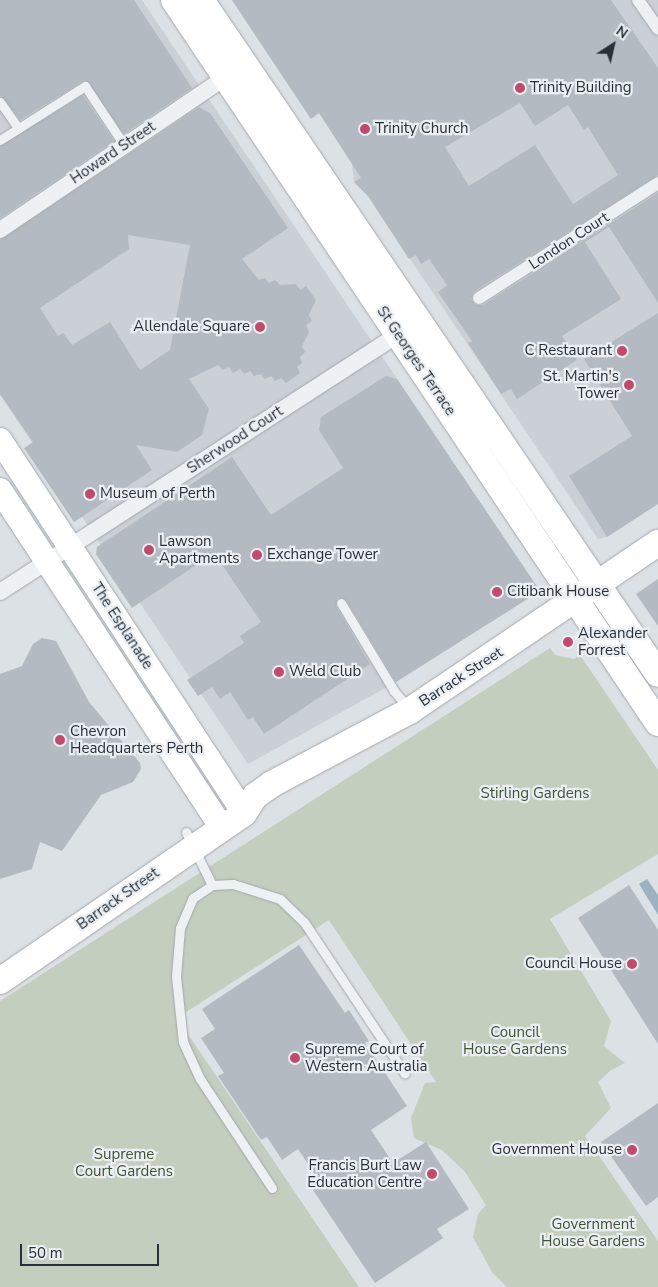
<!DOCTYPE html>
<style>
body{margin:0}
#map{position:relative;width:658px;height:1287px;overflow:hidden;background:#dce1e5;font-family:"Nunito Sans",sans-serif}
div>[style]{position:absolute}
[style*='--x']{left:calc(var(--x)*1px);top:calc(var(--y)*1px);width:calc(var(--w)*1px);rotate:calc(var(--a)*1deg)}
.built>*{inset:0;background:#cad0d5}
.green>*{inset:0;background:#c4cebe}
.water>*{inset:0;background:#9ab3c2}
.building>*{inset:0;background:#b4bac1}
.roads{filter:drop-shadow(0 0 1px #a2a8ae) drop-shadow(0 0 1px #a2a8ae)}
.service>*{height:9px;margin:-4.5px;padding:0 4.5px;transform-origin:4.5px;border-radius:4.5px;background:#eef1f3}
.pedestrian>*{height:12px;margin:-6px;padding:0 6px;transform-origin:6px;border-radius:6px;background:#eef1f3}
.minor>*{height:16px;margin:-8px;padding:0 8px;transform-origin:8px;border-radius:8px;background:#eef1f3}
.secondary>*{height:24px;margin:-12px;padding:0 12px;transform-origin:12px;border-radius:12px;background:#fff}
.primary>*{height:26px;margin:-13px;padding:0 13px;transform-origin:13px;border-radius:13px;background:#fff}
.dots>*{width:14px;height:14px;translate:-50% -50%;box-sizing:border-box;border:2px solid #ebeff3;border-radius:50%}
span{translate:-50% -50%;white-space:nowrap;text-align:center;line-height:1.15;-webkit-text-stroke:4.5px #ebeff3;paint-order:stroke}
.poi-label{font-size:15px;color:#273039}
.left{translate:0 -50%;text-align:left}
.right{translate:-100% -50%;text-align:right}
.street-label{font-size:15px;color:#273039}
.park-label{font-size:15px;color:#405436}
.north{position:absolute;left:588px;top:20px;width:50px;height:50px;-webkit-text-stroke:4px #ebeff3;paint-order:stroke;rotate:35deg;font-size:14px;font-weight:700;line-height:20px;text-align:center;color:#273039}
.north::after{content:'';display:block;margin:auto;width:18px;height:22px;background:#273039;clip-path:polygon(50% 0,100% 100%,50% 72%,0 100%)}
.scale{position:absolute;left:20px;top:1244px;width:139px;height:22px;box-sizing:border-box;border:2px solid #273039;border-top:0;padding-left:6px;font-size:15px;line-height:18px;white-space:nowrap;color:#273039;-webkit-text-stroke:4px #ebeff3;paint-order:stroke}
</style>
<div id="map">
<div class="built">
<div style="clip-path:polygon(0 0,142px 0,540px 591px,394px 683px,248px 764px,0 395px)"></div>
<div style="clip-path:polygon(232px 0,658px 0,658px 504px,607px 537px,598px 539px,368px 196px,354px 182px,352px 164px,400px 134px,385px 68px,311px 119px)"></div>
</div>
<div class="green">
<div style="clip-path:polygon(550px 648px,555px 655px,574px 659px,580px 655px,658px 770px,658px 854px,550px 919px,611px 1021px,604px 1046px,625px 1063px,611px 1070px,598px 1082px,611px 1108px,585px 1136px,658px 1241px,658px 1287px,507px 1287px,492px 1272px,473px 1237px,478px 1214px,486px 1205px,465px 1172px,442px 1150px,414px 1138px,411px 1118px,425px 1083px,436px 1082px,329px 920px,177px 1018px,359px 1287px,0 1287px,0 1001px)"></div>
</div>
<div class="water">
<div style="clip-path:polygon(647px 879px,658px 895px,658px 915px,639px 884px)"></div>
</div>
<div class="building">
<div style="clip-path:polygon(0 0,134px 0,192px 88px,124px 134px,85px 80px,20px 120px,0 95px)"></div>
<div style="clip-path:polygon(evenodd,232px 0,611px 0,658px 68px,658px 175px,475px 291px,471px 299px,476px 305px,483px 305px,658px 193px,658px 303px,609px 227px,585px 242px,621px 299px,562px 336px,577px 360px,517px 399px,511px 389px,501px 394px,468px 343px,472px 341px,438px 292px,447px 285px,429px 259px,421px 264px,416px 255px,409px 259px,368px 196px,354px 182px,361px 178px,319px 113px,311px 119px,232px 0,520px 103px,535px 126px,568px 105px,584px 130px,588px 127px,618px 175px,573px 204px,535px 145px,469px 186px,445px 147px,520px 103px)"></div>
<div style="clip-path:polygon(83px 95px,114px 141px,0 218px,0 146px)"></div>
<div style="clip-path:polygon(evenodd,199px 107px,210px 113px,288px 228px,242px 259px,259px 280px,265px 278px,269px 283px,275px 280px,280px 285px,296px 284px,300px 290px,306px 286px,316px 300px,309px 315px,312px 321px,306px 325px,309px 332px,302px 346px,305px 352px,300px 357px,302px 363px,297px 367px,300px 373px,286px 383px,281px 378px,275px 381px,271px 376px,265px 379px,261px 374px,254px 376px,250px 371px,244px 374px,240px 369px,233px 373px,229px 367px,223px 370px,218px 365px,189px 379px,209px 409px,202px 435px,177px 452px,136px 445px,152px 470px,74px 522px,24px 448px,33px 442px,0 394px,0 240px,199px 107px,128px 235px,190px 245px,170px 350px,140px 370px,110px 322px,72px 345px,63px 333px,58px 336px,40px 308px,129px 249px,128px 235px)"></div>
<div style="clip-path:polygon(658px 313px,658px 504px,607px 537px,569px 476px,632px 436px,584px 359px)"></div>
<div style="clip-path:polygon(386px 376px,397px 379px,540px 591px,396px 682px,346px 600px,338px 597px,336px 606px,370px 664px,264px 734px,253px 717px,248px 720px,230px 692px,220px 699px,212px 687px,198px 696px,187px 680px,244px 643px,240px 636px,261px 622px,214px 553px,132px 608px,96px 554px,97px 547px,232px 457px,271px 515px,343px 468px,319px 430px,321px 417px)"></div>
<div style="clip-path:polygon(658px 579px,658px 626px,636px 594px)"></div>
<div style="clip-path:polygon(42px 638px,56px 641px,89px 702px,140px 763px,141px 769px,133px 782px,101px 795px,62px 851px,40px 842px,32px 869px,0 879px,0 674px,22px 666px,33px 644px)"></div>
<div style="clip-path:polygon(629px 885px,658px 930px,658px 1044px,578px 918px)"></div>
<div style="clip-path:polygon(299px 945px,345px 1013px,349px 1010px,369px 1041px,365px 1043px,407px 1106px,371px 1130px,393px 1163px,426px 1142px,469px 1209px,437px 1229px,443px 1238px,375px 1283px,313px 1190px,321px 1184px,298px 1149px,282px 1160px,267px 1137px,261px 1140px,218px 1076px,224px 1073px,201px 1038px,215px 1029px,202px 1009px)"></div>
<div style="clip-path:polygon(658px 1103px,658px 1197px,646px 1206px,601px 1142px)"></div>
</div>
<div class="roads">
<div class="service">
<div style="--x:0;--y:102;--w:32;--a:55"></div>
<div style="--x:0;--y:140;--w:101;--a:-32.4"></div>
<div style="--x:85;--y:86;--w:71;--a:56.5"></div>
<div style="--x:341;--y:603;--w:103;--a:58.9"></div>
<div style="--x:394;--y:691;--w:23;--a:49"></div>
<div style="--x:186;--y:832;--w:59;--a:63.9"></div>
<div style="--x:272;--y:1188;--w:131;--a:-123.4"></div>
<div style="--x:200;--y:1079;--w:41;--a:-114.7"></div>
<div style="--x:183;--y:1042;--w:66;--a:-96.1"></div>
<div style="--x:176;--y:976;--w:48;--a:-85.2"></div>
<div style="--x:180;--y:928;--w:33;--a:-67"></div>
<div style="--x:193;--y:898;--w:23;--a:-34"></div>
<div style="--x:212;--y:885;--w:21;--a:-3"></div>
<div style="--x:233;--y:884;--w:49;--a:17.7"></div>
<div style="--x:280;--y:899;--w:33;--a:44"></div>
<div style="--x:304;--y:922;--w:182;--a:56.4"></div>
</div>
<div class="pedestrian">
<div style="--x:638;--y:0;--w:35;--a:55"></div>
<div style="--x:479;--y:298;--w:213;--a:-32.7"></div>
</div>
<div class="minor">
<div style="--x:0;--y:230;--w:273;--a:-34.1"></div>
<div style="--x:0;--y:592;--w:474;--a:-32.9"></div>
</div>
<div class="secondary">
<div style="--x:0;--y:440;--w:446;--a:56.8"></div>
<div style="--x:0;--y:490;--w:404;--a:56.7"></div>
</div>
<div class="primary">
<div style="--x:174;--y:0;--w:870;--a:56.2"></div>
<div style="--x:201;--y:0;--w:814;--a:55.86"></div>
<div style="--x:0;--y:981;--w:296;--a:-34.5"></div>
<div style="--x:244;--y:813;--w:20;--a:-57"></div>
<div style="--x:255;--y:796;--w:21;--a:-35"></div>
<div style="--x:272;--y:784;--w:157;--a:-28"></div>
<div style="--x:411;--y:710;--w:298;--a:-34.1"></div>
</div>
</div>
<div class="dots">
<div style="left:520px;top:88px;background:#c04b6c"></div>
<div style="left:365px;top:129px;background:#c04b6c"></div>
<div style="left:260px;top:327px;background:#c04b6c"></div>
<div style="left:622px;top:351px;background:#c04b6c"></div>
<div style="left:629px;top:385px;background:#c04b6c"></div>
<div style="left:90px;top:494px;background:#c04b6c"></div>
<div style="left:149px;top:550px;background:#c04b6c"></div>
<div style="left:257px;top:555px;background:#c04b6c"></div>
<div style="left:497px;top:592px;background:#c04b6c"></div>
<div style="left:568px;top:642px;background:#c04b6c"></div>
<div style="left:279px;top:672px;background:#c04b6c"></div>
<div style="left:60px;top:740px;background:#c04b6c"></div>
<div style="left:632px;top:964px;background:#c04b6c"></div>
<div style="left:295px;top:1058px;background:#c04b6c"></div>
<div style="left:632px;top:1150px;background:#c04b6c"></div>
<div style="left:432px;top:1174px;background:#c04b6c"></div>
</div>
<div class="poi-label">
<span class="left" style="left:530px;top:88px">Trinity Building</span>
<span class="left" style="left:375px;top:129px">Trinity Church</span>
<span class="right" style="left:250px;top:327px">Allendale Square</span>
<span class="right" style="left:612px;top:351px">C Restaurant</span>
<span class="right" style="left:619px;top:385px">St. Martin's<br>Tower</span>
<span class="left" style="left:100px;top:494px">Museum of Perth</span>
<span class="left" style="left:159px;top:550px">Lawson<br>Apartments</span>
<span class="left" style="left:267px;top:555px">Exchange Tower</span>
<span class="left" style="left:507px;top:592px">Citibank House</span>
<span class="left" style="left:578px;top:642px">Alexander<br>Forrest</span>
<span class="left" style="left:289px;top:672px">Weld Club</span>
<span class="left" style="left:70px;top:740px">Chevron<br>Headquarters Perth</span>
<span class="right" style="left:622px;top:964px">Council House</span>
<span class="left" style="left:305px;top:1058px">Supreme Court of<br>Western Australia</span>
<span class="right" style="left:622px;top:1150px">Government House</span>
<span class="right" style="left:422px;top:1174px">Francis Burt Law<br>Education Centre</span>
</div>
<div class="street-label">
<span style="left:113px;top:153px;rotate:-34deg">Howard Street</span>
<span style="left:569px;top:241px;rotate:-33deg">London Court</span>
<span style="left:416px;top:361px;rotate:56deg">St Georges Terrace</span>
<span style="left:235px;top:440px;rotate:-33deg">Sherwood Court</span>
<span style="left:122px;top:626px;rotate:57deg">The Esplanade</span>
<span style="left:461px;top:677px;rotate:-33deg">Barrack Street</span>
<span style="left:118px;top:899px;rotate:-35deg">Barrack Street</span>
</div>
<div class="park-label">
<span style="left:535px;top:794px">Stirling Gardens</span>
<span style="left:515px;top:1041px">Council<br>House Gardens</span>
<span style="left:124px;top:1163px">Supreme<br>Court Gardens</span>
<span style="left:593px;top:1233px">Government<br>House Gardens</span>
</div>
<div class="north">N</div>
<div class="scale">50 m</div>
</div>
